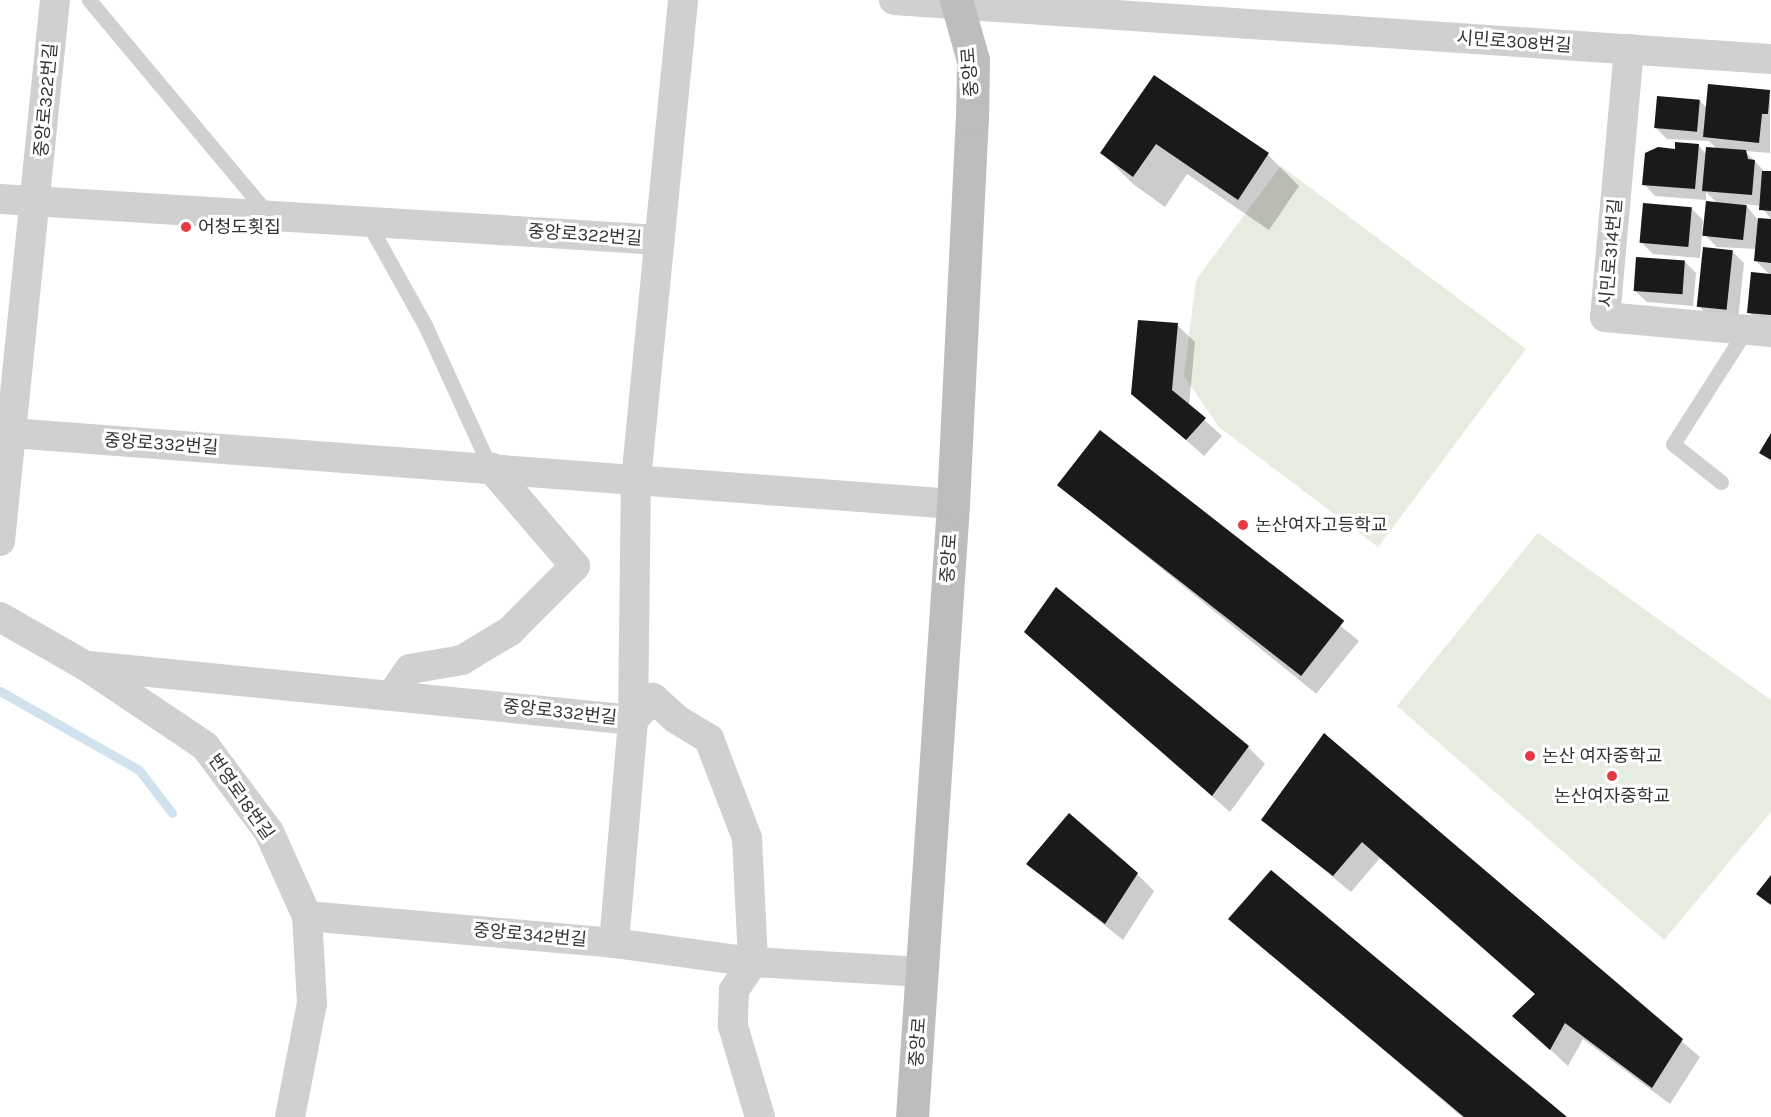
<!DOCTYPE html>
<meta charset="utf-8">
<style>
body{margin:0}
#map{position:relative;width:1771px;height:1117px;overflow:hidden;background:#fff;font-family:Karla,"Noto Sans KR",sans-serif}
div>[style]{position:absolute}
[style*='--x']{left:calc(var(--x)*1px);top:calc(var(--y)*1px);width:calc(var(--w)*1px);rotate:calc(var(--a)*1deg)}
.green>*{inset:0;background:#e6ecdf}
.shadow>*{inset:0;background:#0003;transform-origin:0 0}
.stream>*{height:9px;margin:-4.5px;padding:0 4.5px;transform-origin:4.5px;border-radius:4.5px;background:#cfe2ee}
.building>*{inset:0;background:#1a1a1a;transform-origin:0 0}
.lane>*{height:15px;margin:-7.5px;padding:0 7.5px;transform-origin:7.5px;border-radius:7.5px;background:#d0d0d0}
.street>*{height:30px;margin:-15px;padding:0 15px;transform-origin:15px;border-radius:15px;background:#d0d0d0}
.secondary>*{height:33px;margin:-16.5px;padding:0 16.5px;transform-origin:16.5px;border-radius:16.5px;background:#bdbdbd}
.dots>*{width:16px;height:16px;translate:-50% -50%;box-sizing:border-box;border:3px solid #fff;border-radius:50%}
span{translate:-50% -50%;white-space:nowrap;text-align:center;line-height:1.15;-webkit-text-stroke:6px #fff;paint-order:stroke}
.street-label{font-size:18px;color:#333}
.poi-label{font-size:18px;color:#333}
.left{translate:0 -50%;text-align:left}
</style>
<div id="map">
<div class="green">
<div style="clip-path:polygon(1281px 166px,1526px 349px,1378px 547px,1219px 427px,1184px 376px,1196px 280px)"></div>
<div style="clip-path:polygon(1538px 533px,1771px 700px,1771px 812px,1664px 940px,1397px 706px)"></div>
</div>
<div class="shadow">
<div style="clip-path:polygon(1154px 77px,1268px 155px,1299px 186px,1269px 230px,1187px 174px,1165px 207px,1133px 184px,1102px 153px)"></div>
<div style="clip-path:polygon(1770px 92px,1770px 153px,1745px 151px,1765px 172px,1771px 173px,1771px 219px,1761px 206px,1745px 204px,1758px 220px,1771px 221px,1771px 325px,1760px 324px,1749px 312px,1770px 275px,1756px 261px,1757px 249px,1717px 247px,1705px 235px,1718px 204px,1706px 192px,1706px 200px,1655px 196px,1644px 184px,1677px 150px,1698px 145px,1707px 155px,1717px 149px,1709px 141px,1667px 139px,1656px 128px,1700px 101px,1707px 108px)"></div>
<div style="clip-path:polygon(1691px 208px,1703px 220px,1700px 258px,1653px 254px,1642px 243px)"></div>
<div style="clip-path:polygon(1732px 251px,1744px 263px,1738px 320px,1710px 318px,1699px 306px)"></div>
<div style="clip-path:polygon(1684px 261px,1696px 273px,1693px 306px,1647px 302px,1635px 291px)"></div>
<div style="clip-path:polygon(1177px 325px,1195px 342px,1189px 406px,1222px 436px,1204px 456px,1133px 393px)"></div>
<div style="left:1101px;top:432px;width:332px;height:68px;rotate:39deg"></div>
<div style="clip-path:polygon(1044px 649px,1248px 747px,1265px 764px,1230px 812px)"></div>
<div style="clip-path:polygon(1324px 736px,1700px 1057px,1670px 1104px,1583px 1039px,1568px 1066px,1514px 1016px,1536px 995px,1380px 858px,1351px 892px,1263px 820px)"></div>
<div style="clip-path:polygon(1028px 864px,1137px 874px,1154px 891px,1123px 940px)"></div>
<div style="clip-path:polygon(1230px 919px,1565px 1117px,1462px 1117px)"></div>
</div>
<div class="stream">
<div style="--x:0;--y:691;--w:160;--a:29.6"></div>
<div style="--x:139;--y:770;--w:54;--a:52.5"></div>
</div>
<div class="building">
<div style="clip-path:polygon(1154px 75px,1269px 153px,1238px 200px,1156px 144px,1133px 177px,1100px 153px)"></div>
<div style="clip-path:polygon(1708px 84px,1770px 90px,1768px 114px,1762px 114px,1759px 143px,1703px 137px)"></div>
<div style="left:1657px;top:96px;width:43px;height:32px;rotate:5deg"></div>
<div style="clip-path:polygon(1675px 142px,1699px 144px,1695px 189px,1642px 185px,1645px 153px,1658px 147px,1675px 149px)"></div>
<div style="clip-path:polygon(1706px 147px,1746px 150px,1748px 159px,1755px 160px,1752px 195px,1702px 191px)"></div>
<div style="clip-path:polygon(1762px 171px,1771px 171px,1771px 211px,1759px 210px)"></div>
<div style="left:1706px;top:201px;width:41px;height:35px;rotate:6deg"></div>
<div style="left:1643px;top:203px;width:49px;height:40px;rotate:5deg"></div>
<div style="clip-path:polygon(1758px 218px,1771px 219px,1771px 263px,1754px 261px)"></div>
<div style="left:1703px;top:247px;width:30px;height:60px;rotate:6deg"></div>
<div style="left:1636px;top:257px;width:49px;height:34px;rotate:4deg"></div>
<div style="clip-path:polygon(1751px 272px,1771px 274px,1771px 315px,1747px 313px)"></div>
<div style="clip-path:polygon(1138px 320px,1178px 323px,1172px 390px,1206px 418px,1186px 440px,1131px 394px)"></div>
<div style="left:1100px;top:430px;width:310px;height:70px;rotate:38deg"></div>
<div style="clip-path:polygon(1771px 433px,1771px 460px,1759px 453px)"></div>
<div style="clip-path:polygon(1056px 587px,1249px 746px,1212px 796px,1024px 632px)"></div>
<div style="clip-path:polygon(1324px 733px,1683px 1039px,1652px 1088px,1565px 1023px,1550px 1050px,1512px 1016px,1535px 994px,1362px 842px,1333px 876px,1261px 820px)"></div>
<div style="clip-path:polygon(1069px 813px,1138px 873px,1105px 924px,1026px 864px)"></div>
<div style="clip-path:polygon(1271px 870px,1567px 1117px,1464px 1117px,1228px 919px)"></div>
<div style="clip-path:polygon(1771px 875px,1771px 905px,1756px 894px)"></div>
</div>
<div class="lane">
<div style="--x:89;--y:0;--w:280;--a:50.1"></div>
<div style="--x:367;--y:221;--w:119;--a:60.9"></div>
<div style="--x:425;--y:325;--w:156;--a:65.4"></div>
<div style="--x:1721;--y:482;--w:61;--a:-141.6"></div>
<div style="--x:1673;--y:444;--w:135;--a:-57.4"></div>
</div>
<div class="street">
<div style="--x:894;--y:0;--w:879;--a:3.85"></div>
<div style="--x:1629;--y:49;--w:269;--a:95.1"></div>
<div style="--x:1605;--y:317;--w:167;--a:5.2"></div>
<div style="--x:0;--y:199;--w:661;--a:3.55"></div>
<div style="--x:11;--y:433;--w:945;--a:4.31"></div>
<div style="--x:0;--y:541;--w:544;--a:-84.2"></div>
<div style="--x:0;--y:617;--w:99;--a:29.7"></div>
<div style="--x:86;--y:666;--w:143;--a:33.9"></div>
<div style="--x:205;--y:746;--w:107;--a:53.3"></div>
<div style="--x:269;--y:832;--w:92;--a:65.7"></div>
<div style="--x:307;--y:916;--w:87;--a:86.7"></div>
<div style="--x:312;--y:1003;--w:116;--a:100.9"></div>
<div style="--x:89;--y:666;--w:547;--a:5.67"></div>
<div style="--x:393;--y:693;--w:29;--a:-55"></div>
<div style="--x:410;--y:669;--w:53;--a:-9.8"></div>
<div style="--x:462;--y:660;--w:56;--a:-31.1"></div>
<div style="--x:510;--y:631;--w:92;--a:-45"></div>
<div style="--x:575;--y:566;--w:130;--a:-130.6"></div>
<div style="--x:633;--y:720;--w:30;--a:-48"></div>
<div style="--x:653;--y:698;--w:31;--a:42"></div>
<div style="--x:676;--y:719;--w:39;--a:31"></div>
<div style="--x:709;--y:739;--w:106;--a:69"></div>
<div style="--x:747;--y:838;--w:124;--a:87.2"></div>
<div style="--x:753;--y:962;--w:34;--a:124"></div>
<div style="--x:734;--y:990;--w:36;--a:92"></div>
<div style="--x:733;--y:1026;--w:95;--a:73.5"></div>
<div style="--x:307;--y:916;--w:308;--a:5"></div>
<div style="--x:614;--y:943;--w:140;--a:7.8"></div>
<div style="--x:753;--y:962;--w:170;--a:3.4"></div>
<div style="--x:614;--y:943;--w:224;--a:-85.1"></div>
<div style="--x:633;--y:720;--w:240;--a:-89.3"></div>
<div style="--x:636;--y:480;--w:482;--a:-84.4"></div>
</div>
<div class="secondary">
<div style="--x:912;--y:1117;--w:614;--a:-86.17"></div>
<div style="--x:953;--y:504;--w:385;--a:-87.2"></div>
<div style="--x:972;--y:119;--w:59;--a:-89"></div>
<div style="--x:973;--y:60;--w:62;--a:-105.8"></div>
</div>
<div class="dots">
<div style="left:186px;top:227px;background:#e63946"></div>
<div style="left:1243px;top:525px;background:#e63946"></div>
<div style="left:1530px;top:756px;background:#e63946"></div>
<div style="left:1612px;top:776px;background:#e63946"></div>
</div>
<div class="street-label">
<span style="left:1514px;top:42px;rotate:4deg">시민로308번길</span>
<span style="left:970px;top:72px;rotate:-94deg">중앙로</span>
<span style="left:46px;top:100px;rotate:-85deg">중앙로322번길</span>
<span style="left:585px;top:235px;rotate:4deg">중앙로322번길</span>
<span style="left:1611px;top:253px;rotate:-85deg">시민로314번길</span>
<span style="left:161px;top:444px;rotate:4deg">중앙로332번길</span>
<span style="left:949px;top:558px;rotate:-86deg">중앙로</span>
<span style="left:560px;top:712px;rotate:6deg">중앙로332번길</span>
<span style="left:241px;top:797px;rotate:55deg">번영로18번길</span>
<span style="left:530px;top:935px;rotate:5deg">중앙로342번길</span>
<span style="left:918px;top:1042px;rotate:-86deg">중앙로</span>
</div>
<div class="poi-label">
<span class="left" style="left:198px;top:227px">어청도횟집</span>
<span class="left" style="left:1255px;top:525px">논산여자고등학교</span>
<span class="left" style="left:1542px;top:756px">논산 여자중학교</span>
<span style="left:1612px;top:796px">논산여자중학교</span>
</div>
</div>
